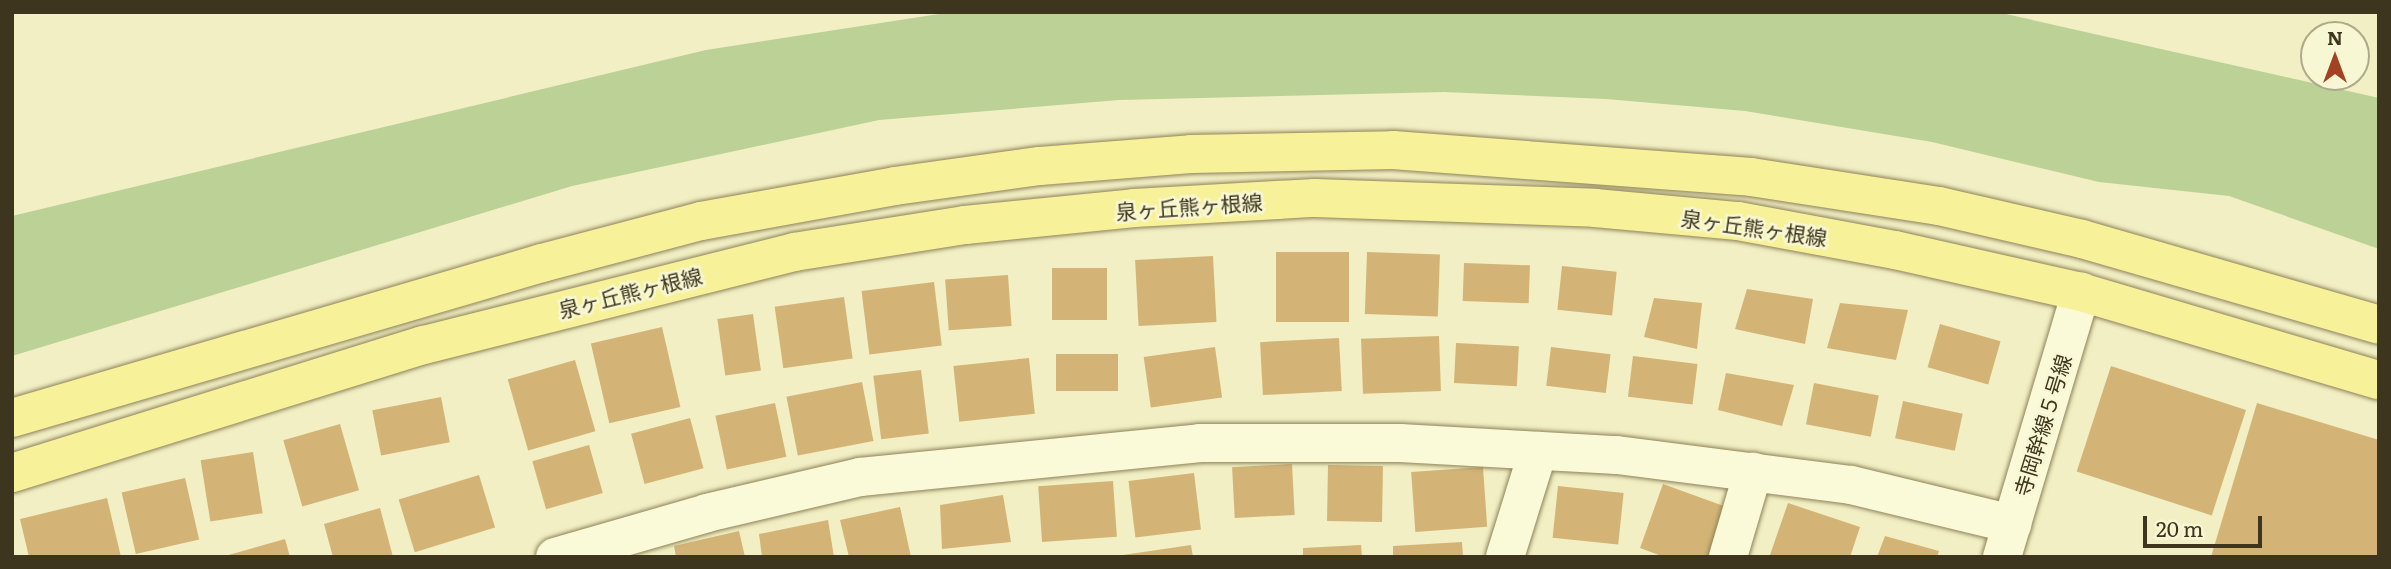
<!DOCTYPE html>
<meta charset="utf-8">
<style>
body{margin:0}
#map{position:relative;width:2391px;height:569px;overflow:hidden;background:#f2efc4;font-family:Literata,"Noto Sans JP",serif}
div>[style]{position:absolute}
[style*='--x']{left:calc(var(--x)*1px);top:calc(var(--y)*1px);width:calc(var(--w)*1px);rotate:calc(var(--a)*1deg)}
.green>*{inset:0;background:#bcd196}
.building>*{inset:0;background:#d3b476;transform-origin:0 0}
.roads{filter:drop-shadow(0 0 2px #8e8258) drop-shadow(0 0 2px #8e8258)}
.minor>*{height:38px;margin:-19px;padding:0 19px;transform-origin:19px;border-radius:19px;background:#fbfad8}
.major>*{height:38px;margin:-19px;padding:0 19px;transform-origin:19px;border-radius:19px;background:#f7f299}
span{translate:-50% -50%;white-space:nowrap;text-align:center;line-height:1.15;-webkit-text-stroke:5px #f8f7d4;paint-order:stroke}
.street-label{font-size:21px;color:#3d351e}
.frame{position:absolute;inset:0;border:14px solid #3d351e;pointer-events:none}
.north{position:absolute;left:2300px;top:21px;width:70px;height:70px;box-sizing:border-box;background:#f8f7d4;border:2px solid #ada98b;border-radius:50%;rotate:0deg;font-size:19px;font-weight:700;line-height:28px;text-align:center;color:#3d351e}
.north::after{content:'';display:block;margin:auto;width:24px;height:32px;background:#a24223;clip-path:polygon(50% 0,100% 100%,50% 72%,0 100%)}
.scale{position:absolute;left:2143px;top:516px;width:119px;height:32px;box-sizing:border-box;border:4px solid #3d351e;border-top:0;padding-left:9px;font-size:21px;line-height:24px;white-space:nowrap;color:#3d351e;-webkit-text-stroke:5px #f8f7d4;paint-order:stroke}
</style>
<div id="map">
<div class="green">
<div style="clip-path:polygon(952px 12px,1997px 12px,2379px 98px,2379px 249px,2229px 196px,2099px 182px,1932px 142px,1745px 111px,1606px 99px,1444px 92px,1119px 100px,879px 120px,572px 186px,12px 356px,12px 216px,706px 50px)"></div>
</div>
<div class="building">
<div style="left:1276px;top:252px;width:73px;height:70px"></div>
<div style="left:1367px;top:252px;width:73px;height:62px;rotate:2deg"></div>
<div style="left:1213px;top:256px;width:66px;height:78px;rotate:87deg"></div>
<div style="left:1464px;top:263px;width:66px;height:38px;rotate:2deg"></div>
<div style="left:1562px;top:266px;width:55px;height:44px;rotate:6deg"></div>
<div style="left:1052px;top:268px;width:55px;height:52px"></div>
<div style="left:1008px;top:275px;width:51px;height:63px;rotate:86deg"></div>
<div style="left:934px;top:282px;width:64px;height:73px;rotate:83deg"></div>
<div style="clip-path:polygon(1747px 289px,1813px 299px,1805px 344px,1735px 329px)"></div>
<div style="left:844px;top:297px;width:62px;height:70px;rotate:82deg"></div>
<div style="clip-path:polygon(1654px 298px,1702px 303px,1697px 349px,1644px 337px)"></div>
<div style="clip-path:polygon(1840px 303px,1908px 310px,1896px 360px,1827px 348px)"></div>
<div style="left:753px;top:314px;width:57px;height:36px;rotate:82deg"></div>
<div style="left:1940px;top:324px;width:63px;height:45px;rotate:16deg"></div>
<div style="left:662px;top:327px;width:82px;height:73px;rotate:77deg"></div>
<div style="left:1439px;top:336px;width:55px;height:78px;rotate:88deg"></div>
<div style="left:1339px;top:338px;width:53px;height:79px;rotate:87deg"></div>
<div style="left:1456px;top:343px;width:63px;height:40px;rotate:3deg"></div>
<div style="left:1215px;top:347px;width:51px;height:72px;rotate:82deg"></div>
<div style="left:1551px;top:347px;width:60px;height:39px;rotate:7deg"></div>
<div style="left:1056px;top:354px;width:62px;height:37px"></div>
<div style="left:1633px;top:356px;width:65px;height:41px;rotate:7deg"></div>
<div style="left:1029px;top:358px;width:56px;height:76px;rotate:84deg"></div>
<div style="left:575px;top:360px;width:74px;height:70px;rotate:74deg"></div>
<div style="left:2111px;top:366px;width:142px;height:111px;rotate:18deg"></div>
<div style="left:921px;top:370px;width:64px;height:48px;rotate:83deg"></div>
<div style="clip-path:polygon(1726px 373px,1794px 385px,1782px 426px,1718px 410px)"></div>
<div style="left:862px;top:382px;width:60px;height:77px;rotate:79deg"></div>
<div style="left:1814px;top:383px;width:66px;height:42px;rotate:11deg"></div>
<div style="left:441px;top:397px;width:46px;height:70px;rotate:79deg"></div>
<div style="left:1903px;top:401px;width:61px;height:38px;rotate:12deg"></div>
<div style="left:775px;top:403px;width:55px;height:61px;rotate:78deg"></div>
<div style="clip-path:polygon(2257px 403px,2379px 440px,2379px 557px,2211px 557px)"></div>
<div style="left:690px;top:418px;width:52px;height:61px;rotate:75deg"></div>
<div style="left:340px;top:424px;width:69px;height:59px;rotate:74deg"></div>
<div style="left:589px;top:445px;width:50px;height:59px;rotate:74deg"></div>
<div style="left:253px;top:452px;width:62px;height:53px;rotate:81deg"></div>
<div style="left:1292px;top:464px;width:51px;height:60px;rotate:87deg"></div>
<div style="left:1328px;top:465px;width:55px;height:56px;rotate:1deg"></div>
<div style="left:1483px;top:467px;width:60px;height:72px;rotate:86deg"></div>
<div style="left:1194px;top:473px;width:57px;height:66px;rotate:83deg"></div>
<div style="left:479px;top:475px;width:55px;height:84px;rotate:73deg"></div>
<div style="left:185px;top:478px;width:63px;height:65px;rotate:77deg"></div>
<div style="left:1113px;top:481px;width:56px;height:75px;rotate:86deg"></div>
<div style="clip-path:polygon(1663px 484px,1732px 509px,1715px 557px,1664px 557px,1640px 548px)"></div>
<div style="left:1558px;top:486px;width:66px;height:52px;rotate:6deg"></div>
<div style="clip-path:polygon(1003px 495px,1011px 542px,942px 549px,940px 505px)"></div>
<div style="clip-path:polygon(107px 498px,121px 557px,29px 557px,20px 519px)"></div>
<div style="clip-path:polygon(1788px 503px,1860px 527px,1850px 557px,1770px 555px)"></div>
<div style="clip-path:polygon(900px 507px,911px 557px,849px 557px,840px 520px)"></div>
<div style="clip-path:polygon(380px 508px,393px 557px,333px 557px,324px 524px)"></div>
<div style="clip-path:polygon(828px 520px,834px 557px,762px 557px,759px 534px)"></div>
<div style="clip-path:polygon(739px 531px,745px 557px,676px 557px,674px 546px)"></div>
<div style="clip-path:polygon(1885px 536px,1939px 551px,1937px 557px,1877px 557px)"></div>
<div style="clip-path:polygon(285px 539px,290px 557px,225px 557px,225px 556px)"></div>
<div style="clip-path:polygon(1462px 542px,1463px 557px,1393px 557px,1393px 546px)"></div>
<div style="clip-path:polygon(1191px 545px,1193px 557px,1123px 557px,1123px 555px)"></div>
<div style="clip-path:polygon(1361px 545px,1362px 557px,1303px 557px,1303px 548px)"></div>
</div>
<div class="roads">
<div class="minor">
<div style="--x:555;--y:557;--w:158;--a:-16.1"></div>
<div style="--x:707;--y:513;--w:157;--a:-13.2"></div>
<div style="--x:860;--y:477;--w:342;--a:-5.7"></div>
<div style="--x:1200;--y:443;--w:200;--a:0"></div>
<div style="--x:1400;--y:443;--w:217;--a:3.2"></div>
<div style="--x:1617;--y:455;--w:236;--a:7.3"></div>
<div style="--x:1851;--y:485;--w:166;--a:13.6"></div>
<div style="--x:1505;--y:557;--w:111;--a:-72.7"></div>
<div style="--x:1728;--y:557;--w:89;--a:-73.6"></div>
<div style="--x:2002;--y:557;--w:277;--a:-73.4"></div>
</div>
<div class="major">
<div style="--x:12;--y:418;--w:552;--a:-16.3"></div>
<div style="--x:542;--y:263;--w:164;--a:-14.8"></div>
<div style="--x:701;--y:221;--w:197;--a:-10.2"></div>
<div style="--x:895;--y:186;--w:146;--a:-7.9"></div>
<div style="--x:1040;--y:166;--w:151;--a:-4.5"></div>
<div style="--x:1191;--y:154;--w:202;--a:-1.1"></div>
<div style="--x:1393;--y:150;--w:359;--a:4.3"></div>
<div style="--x:1751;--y:177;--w:190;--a:8.8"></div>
<div style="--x:1939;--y:206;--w:147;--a:13"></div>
<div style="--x:2082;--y:239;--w:309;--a:16.1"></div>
<div style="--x:12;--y:473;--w:431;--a:-17.3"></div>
<div style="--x:424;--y:345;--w:382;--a:-14.1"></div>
<div style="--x:794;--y:252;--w:173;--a:-9"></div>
<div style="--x:965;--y:225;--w:170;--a:-5.7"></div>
<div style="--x:1134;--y:208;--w:181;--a:-3.2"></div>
<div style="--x:1315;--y:198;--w:280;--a:2"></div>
<div style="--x:1595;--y:208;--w:144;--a:5.2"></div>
<div style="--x:1738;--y:221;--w:160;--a:10.5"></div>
<div style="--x:1895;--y:250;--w:191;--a:12.7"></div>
<div style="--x:2081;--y:292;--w:311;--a:16.5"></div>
</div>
</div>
<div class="street-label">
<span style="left:1189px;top:206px;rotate:-4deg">泉ヶ丘熊ヶ根線</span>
<span style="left:1754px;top:227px;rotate:8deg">泉ヶ丘熊ヶ根線</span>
<span style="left:630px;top:292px;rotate:-14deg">泉ヶ丘熊ヶ根線</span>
<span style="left:2042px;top:425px;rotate:-73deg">寺岡幹線５号線</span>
</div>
<div class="frame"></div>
<div class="north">N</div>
<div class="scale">20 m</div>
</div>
